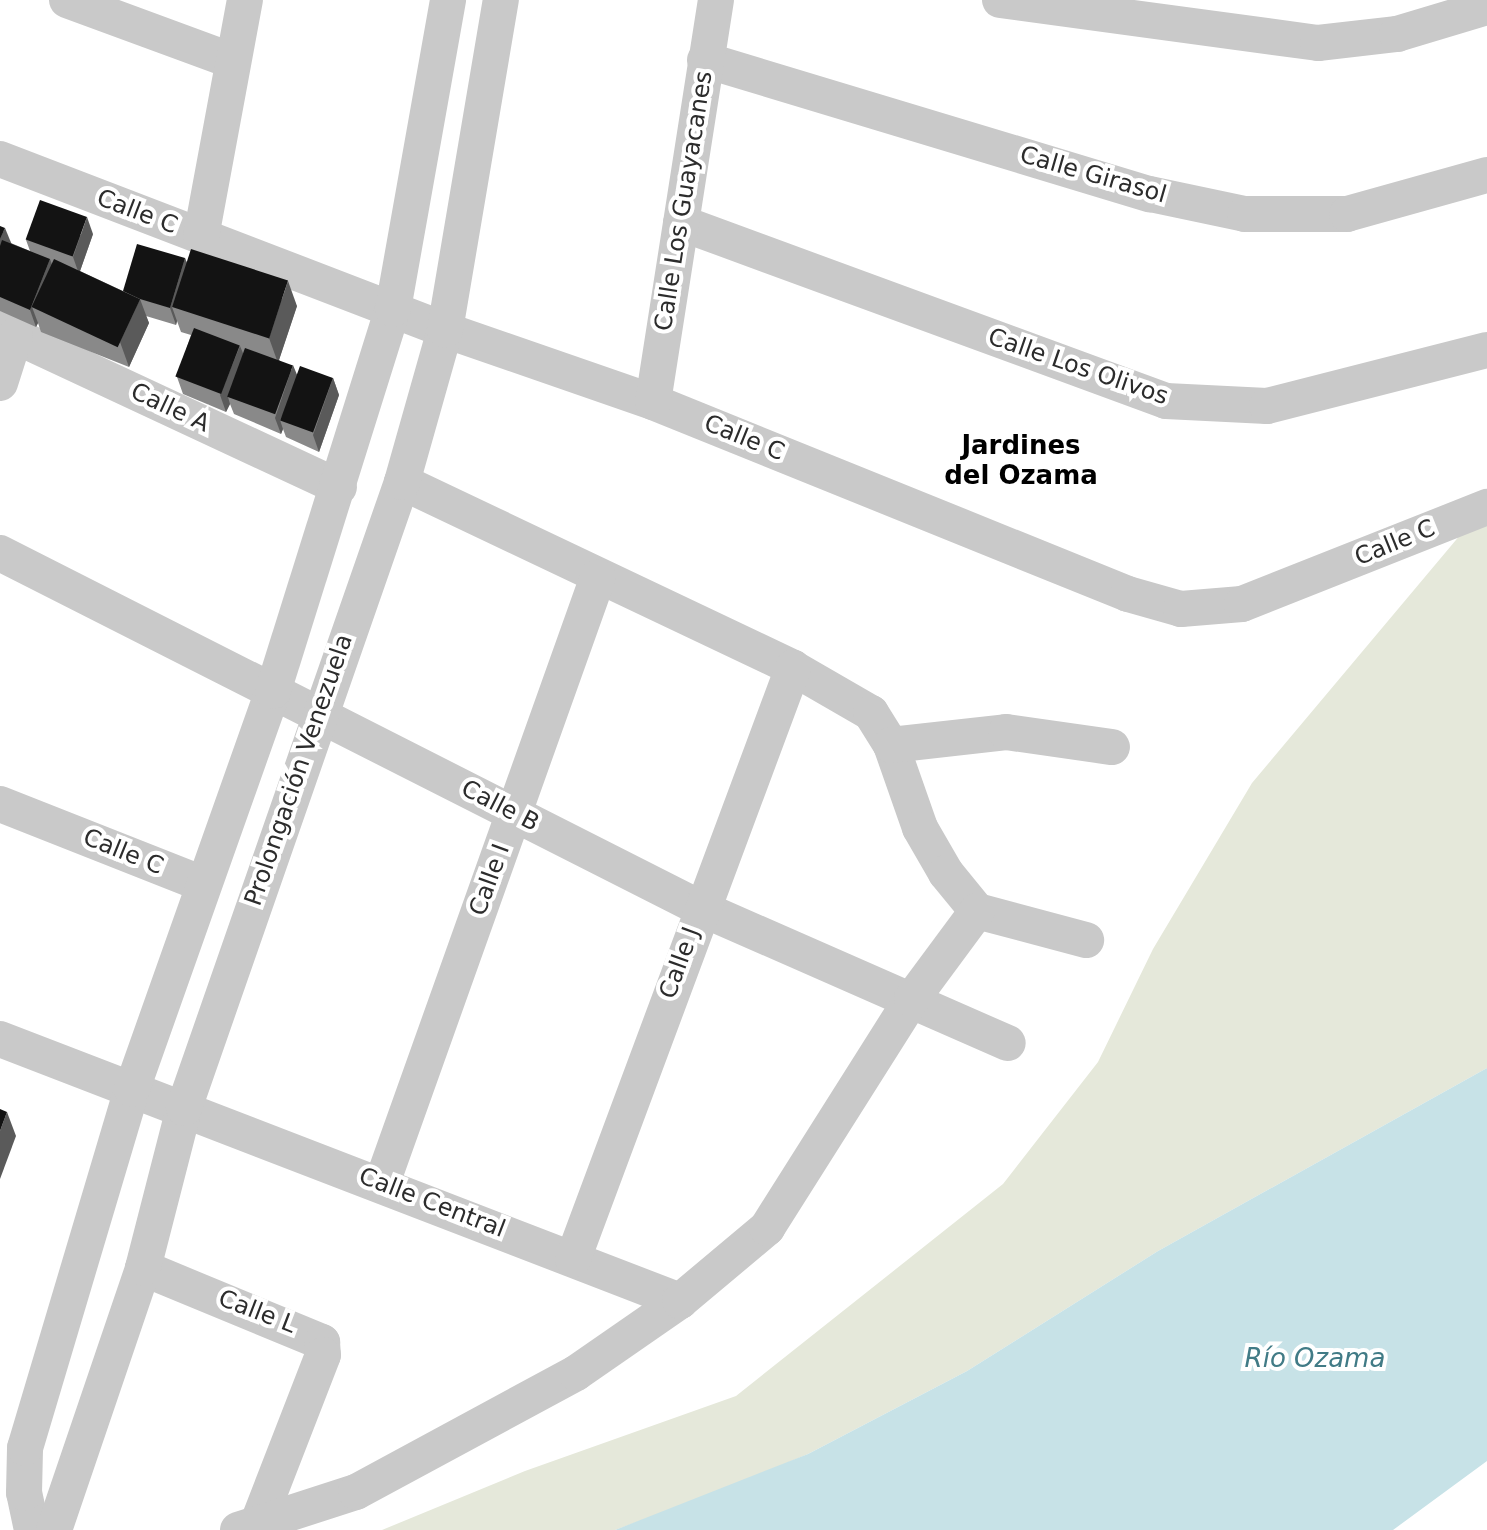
<!DOCTYPE html>
<meta charset="utf-8">
<style>
body{margin:0}
#map{position:relative;width:1487px;height:1530px;overflow:hidden;background:#fff;font-family:"DejaVu Sans",sans-serif}
div>[style]{position:absolute}
[style*='--x']{left:calc(var(--x)*1px);top:calc(var(--y)*1px);width:calc(var(--w)*1px);rotate:calc(var(--a)*1deg)}
.green>*{inset:0;background:#e5e8da}
.water>*{inset:0;background:#c7e2e7}
.minor>*{height:36px;margin:-18px;padding:0 18px;transform-origin:18px;border-radius:18px;background:#c9c9c9}
.wall>*{inset:0;background:#898989}
.shaded-wall>*{inset:0;background:#5a5a5a}
.building>*{inset:0;background:#131313;transform-origin:0 0}
span{translate:-50% -50%;white-space:nowrap;text-align:center;line-height:1.15;-webkit-text-stroke:8px #fff;paint-order:stroke}
.street-label{font-size:24px;color:#2c2c2c}
.neighbourhood-label{font-size:26px;color:#000;font-weight:700}
.water-label{font-size:26px;color:#417b86;font-style:italic}
</style>
<div id="map">
<div class="green">
<div style="clip-path:polygon(1487px 503px,1487px 1068px,1158px 1251px,967px 1371px,808px 1454px,714px 1494px,615px 1530px,382px 1530px,525px 1471px,736px 1396px,1003px 1184px,1098px 1062px,1153px 949px,1252px 783px)"></div>
</div>
<div class="water">
<div style="clip-path:polygon(1487px 1068px,1487px 1461px,1393px 1530px,615px 1530px,808px 1454px,967px 1371px,1158px 1251px)"></div>
</div>
<div class="minor">
<div style="--x:67;--y:0;--w:174;--a:20.2"></div>
<div style="--x:1000;--y:0;--w:321;--a:7.7"></div>
<div style="--x:1318;--y:43;--w:80;--a:-6.5"></div>
<div style="--x:1397;--y:34;--w:94;--a:-16.7"></div>
<div style="--x:705;--y:60;--w:465;--a:16.8"></div>
<div style="--x:1150;--y:194;--w:97;--a:11.9"></div>
<div style="--x:1245;--y:214;--w:102;--a:0"></div>
<div style="--x:1347;--y:214;--w:145;--a:-15.6"></div>
<div style="--x:0;--y:159;--w:477;--a:21"></div>
<div style="--x:445;--y:330;--w:220;--a:19.1"></div>
<div style="--x:653;--y:402;--w:512;--a:22.01"></div>
<div style="--x:1128;--y:594;--w:55;--a:15.8"></div>
<div style="--x:1181;--y:609;--w:61;--a:-4.7"></div>
<div style="--x:1242;--y:604;--w:264;--a:-21.6"></div>
<div style="--x:681;--y:223;--w:517;--a:20.15"></div>
<div style="--x:1166;--y:401;--w:101;--a:2.8"></div>
<div style="--x:1267;--y:406;--w:227;--a:-14.3"></div>
<div style="--x:201;--y:237;--w:241;--a:-79.5"></div>
<div style="--x:0;--y:329;--w:374;--a:25"></div>
<div style="--x:0;--y:383;--w:49;--a:-72.3"></div>
<div style="--x:653;--y:402;--w:407;--a:-81.1"></div>
<div style="--x:402;--y:482;--w:433;--a:25.4"></div>
<div style="--x:793;--y:668;--w:90;--a:30"></div>
<div style="--x:871;--y:713;--w:38;--a:58"></div>
<div style="--x:891;--y:745;--w:88;--a:70.7"></div>
<div style="--x:920;--y:828;--w:52;--a:60"></div>
<div style="--x:946;--y:873;--w:49;--a:50.8"></div>
<div style="--x:977;--y:911;--w:113;--a:14.9"></div>
<div style="--x:0;--y:553;--w:785;--a:26.89"></div>
<div style="--x:700;--y:908;--w:336;--a:23.7"></div>
<div style="--x:891;--y:745;--w:116;--a:-6.4"></div>
<div style="--x:1006;--y:732;--w:107;--a:8.1"></div>
<div style="--x:0;--y:804;--w:216;--a:21.5"></div>
<div style="--x:0;--y:1039;--w:729;--a:21.07"></div>
<div style="--x:382;--y:1183;--w:643;--a:-70.38"></div>
<div style="--x:573;--y:1259;--w:631;--a:-69.58"></div>
<div style="--x:143;--y:1268;--w:194;--a:22.5"></div>
<div style="--x:322;--y:1342;--w:13;--a:86"></div>
<div style="--x:323;--y:1355;--w:180;--a:111.2"></div>
<div style="--x:32;--y:1530;--w:38;--a:-102"></div>
<div style="--x:24;--y:1493;--w:45;--a:-88.7"></div>
<div style="--x:25;--y:1448;--w:375;--a:-73.4"></div>
<div style="--x:132;--y:1089;--w:422;--a:-70.5"></div>
<div style="--x:273;--y:691;--w:400;--a:-72.6"></div>
<div style="--x:393;--y:309;--w:314;--a:-79.9"></div>
<div style="--x:54;--y:1530;--w:277;--a:-71.2"></div>
<div style="--x:143;--y:1268;--w:165;--a:-75.6"></div>
<div style="--x:184;--y:1108;--w:663;--a:-70.8"></div>
<div style="--x:402;--y:482;--w:158;--a:-74.2"></div>
<div style="--x:445;--y:330;--w:335;--a:-80.4"></div>
<div style="--x:238;--y:1530;--w:124;--a:-17.9"></div>
<div style="--x:356;--y:1492;--w:250;--a:-28.4"></div>
<div style="--x:576;--y:1373;--w:126;--a:-34.7"></div>
<div style="--x:680;--y:1301;--w:114;--a:-40"></div>
<div style="--x:767;--y:1228;--w:271;--a:-57.7"></div>
<div style="--x:912;--y:999;--w:109;--a:-53.5"></div>
</div>
<div class="wall">
<div style="clip-path:polygon(0 226px,11px 243px,30px 251px,26px 240px,93px 234px,80px 271px,123px 291px,185px 258px,187px 263px,297px 306px,279px 360px,297px 375px,333px 378px,339px 395px,319px 452px,286px 437px,283px 429px,281px 434px,234px 414px,230px 404px,226px 412px,183px 394px,177px 377px,191px 335px,181px 332px,177px 321px,176px 325px,146px 316px,149px 323px,129px 367px,41px 332px,38px 323px,36px 327px,0 311px)"></div>
</div>
<div class="shaded-wall">
<div style="clip-path:polygon(87px 217px,93px 234px,79px 274px,73px 257px)"></div>
<div style="clip-path:polygon(5px 228px,12px 245px,0 269px,0 239px)"></div>
<div style="clip-path:polygon(185px 258px,191px 274px,172px 307px,177px 321px,176px 325px,170px 308px)"></div>
<div style="clip-path:polygon(50px 259px,56px 276px,32px 307px,38px 323px,36px 327px,30px 310px)"></div>
<div style="clip-path:polygon(288px 281px,297px 306px,278px 363px,269px 338px)"></div>
<div style="clip-path:polygon(140px 299px,149px 323px,129px 367px,120px 342px)"></div>
<div style="clip-path:polygon(240px 346px,247px 363px,228px 397px,230px 404px,226px 412px,220px 395px)"></div>
<div style="clip-path:polygon(293px 365px,300px 382px,280px 420px,283px 429px,281px 434px,275px 418px)"></div>
<div style="clip-path:polygon(333px 378px,339px 395px,319px 452px,313px 435px)"></div>
<div style="clip-path:polygon(7px 1112px,16px 1136px,0 1179px,0 1131px)"></div>
</div>
<div class="building">
<div style="left:40px;top:200px;width:50px;height:42px;rotate:20deg"></div>
<div style="clip-path:polygon(0 226px,5px 228px,0 239px)"></div>
<div style="clip-path:polygon(2px 240px,50px 259px,30px 310px,0 297px,0 246px)"></div>
<div style="clip-path:polygon(137px 244px,185px 258px,170px 308px,140px 299px,123px 291px)"></div>
<div style="left:191px;top:249px;width:102px;height:61px;rotate:18deg"></div>
<div style="left:54px;top:259px;width:95px;height:53px;rotate:25deg"></div>
<div style="left:194px;top:328px;width:49px;height:52px;rotate:21deg"></div>
<div style="left:245px;top:348px;width:51px;height:52px;rotate:20deg"></div>
<div style="left:300px;top:366px;width:35px;height:58px;rotate:20deg"></div>
<div style="clip-path:polygon(0 1109px,7px 1112px,0 1131px)"></div>
</div>
<div class="street-label">
<span style="left:1093px;top:175px;rotate:16deg">Calle Girasol</span>
<span style="left:684px;top:201px;rotate:-81deg">Calle Los Guayacanes</span>
<span style="left:137px;top:212px;rotate:21deg">Calle C</span>
<span style="left:1078px;top:367px;rotate:19deg">Calle Los Olivos</span>
<span style="left:170px;top:408px;rotate:25deg">Calle A</span>
<span style="left:744px;top:438px;rotate:22deg">Calle C</span>
<span style="left:1395px;top:543px;rotate:-22deg">Calle C</span>
<span style="left:299px;top:770px;rotate:-71deg">Prolongación Venezuela</span>
<span style="left:500px;top:806px;rotate:27deg">Calle B</span>
<span style="left:123px;top:852px;rotate:22deg">Calle C</span>
<span style="left:490px;top:880px;rotate:-70deg">Calle I</span>
<span style="left:680px;top:963px;rotate:-70deg">Calle J</span>
<span style="left:432px;top:1203px;rotate:21deg">Calle Central</span>
<span style="left:257px;top:1312px;rotate:21deg">Calle L</span>
</div>
<div class="neighbourhood-label">
<span style="left:1021px;top:461px">Jardines<br>del Ozama</span>
</div>
<div class="water-label">
<span style="left:1315px;top:1359px">Río Ozama</span>
</div>
</div>
